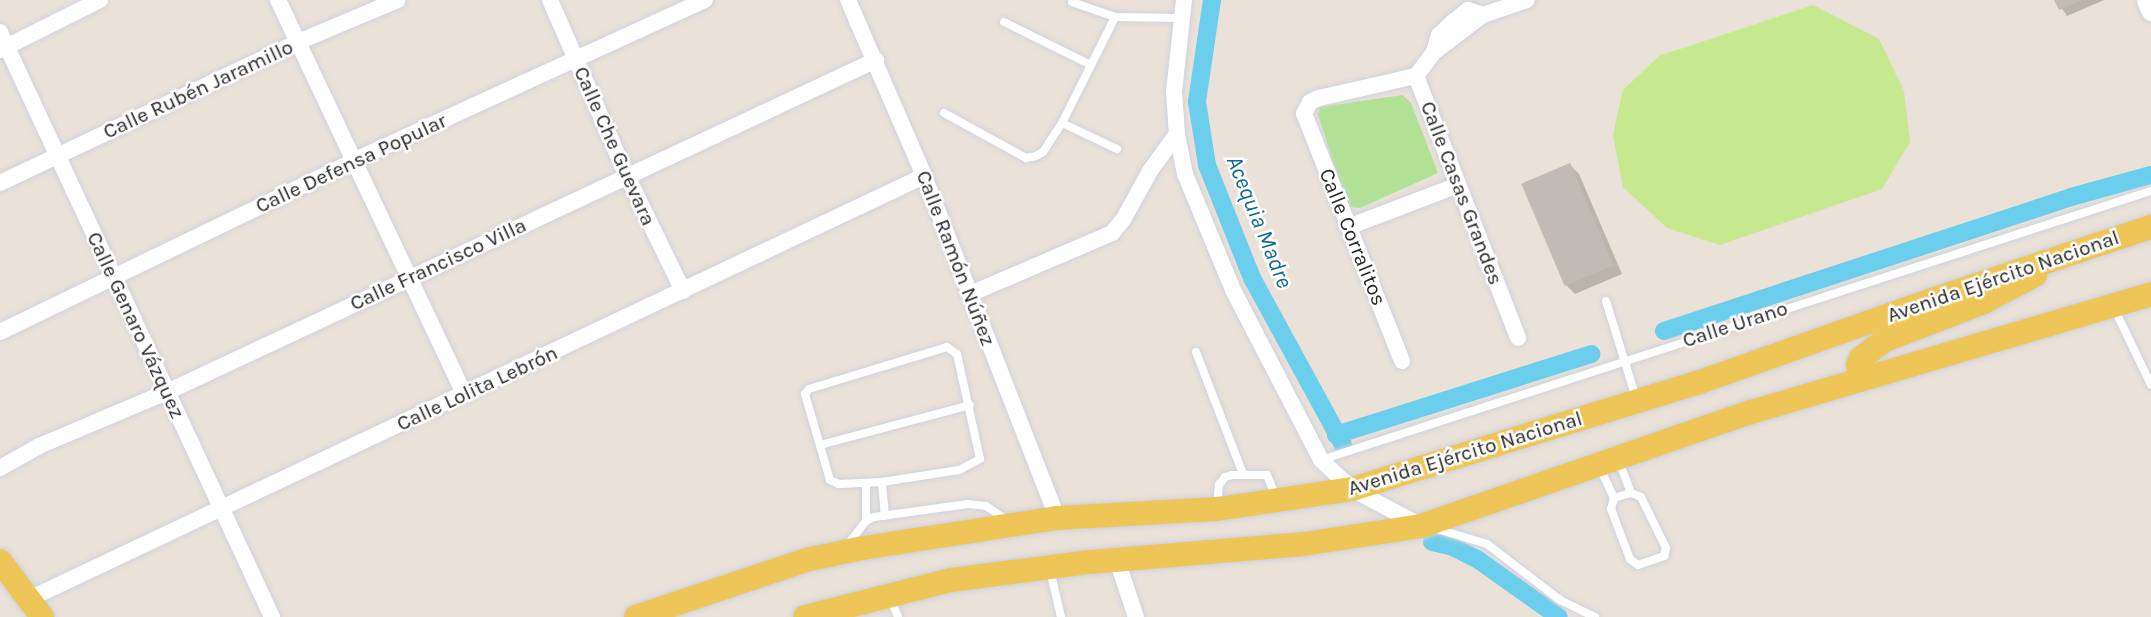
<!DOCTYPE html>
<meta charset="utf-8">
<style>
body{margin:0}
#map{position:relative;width:2151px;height:617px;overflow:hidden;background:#eae1d8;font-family:Karla,sans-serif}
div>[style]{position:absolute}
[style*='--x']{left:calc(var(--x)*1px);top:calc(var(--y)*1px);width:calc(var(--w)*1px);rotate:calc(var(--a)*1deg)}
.green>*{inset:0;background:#b1e194}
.pitch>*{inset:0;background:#c6e88f}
.shadow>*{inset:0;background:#0003}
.canal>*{height:18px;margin:-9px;padding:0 9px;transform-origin:9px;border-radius:9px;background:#6aceec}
.building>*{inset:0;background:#c2bbb5;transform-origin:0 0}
.roads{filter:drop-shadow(0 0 2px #cdd2e0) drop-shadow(0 0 2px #cdd2e0)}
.lane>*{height:8px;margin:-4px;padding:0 4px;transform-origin:4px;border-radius:4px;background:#fff}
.street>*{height:16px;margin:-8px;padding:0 8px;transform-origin:8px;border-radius:8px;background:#fff}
.secondary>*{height:21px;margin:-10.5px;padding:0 10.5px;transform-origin:10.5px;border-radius:10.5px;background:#fff}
.primary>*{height:24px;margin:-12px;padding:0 12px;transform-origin:12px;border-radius:12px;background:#eec658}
span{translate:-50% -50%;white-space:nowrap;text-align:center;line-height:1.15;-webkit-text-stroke:5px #fff;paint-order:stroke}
.street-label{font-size:21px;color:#272727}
.water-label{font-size:23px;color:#0e6a93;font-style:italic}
</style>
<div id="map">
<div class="green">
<div style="clip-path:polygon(1403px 95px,1411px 103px,1438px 173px,1360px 208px,1348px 207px,1318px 115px,1320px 107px)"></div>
</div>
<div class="pitch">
<div style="clip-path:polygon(1813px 5px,1879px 39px,1904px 91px,1910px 142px,1882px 189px,1720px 245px,1667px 228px,1623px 187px,1613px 135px,1623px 90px,1659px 56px)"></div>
</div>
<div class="shadow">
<div style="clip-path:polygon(2056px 0,2104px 0,2067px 16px)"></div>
<div style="clip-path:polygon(1570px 165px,1579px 174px,1622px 274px,1575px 294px,1566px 285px)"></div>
</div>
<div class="canal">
<div style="--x:1212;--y:0;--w:103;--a:98.4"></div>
<div style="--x:1197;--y:102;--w:64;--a:81"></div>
<div style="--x:1207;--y:165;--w:122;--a:68.3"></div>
<div style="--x:1252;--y:278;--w:190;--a:61.4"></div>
<div style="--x:1664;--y:331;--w:428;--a:-18.2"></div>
<div style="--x:2071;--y:197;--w:83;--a:-15.4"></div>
<div style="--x:1336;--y:435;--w:268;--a:-17.6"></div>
<div style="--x:1432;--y:542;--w:22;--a:13"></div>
<div style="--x:1453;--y:547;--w:27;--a:27"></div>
<div style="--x:1477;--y:559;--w:100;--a:35.3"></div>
</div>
<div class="building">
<div style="clip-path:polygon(2054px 0,2083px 0,2059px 10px)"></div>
<div style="left:1570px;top:163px;width:111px;height:53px;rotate:67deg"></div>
</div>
<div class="roads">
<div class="lane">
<div style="--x:1072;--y:2;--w:46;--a:19.2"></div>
<div style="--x:1004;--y:22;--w:97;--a:26.3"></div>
<div style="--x:944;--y:113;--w:94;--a:28.8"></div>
<div style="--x:1026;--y:158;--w:10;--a:-11"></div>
<div style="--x:1036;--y:156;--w:8;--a:-30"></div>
<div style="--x:1043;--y:152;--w:35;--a:-57"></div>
<div style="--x:1062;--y:123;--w:119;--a:-63.4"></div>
<div style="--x:1115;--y:17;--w:67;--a:0.9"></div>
<div style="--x:1062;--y:123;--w:61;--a:25.3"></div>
<div style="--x:1606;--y:301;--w:102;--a:72.8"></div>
<div style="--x:2114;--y:308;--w:85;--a:64.3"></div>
<div style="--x:947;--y:347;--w:12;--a:35"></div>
<div style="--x:957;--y:354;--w:107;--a:77.6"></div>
<div style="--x:980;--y:459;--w:24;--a:152"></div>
<div style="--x:959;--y:470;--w:78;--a:171.1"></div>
<div style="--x:882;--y:482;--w:43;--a:177.3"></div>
<div style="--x:839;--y:484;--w:10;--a:-156"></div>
<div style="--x:830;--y:480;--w:90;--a:-106.2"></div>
<div style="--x:805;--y:394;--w:6;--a:-51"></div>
<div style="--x:809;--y:389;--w:144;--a:-16.9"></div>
<div style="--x:1196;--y:352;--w:131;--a:68.9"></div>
<div style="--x:820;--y:445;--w:155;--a:-14.9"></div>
<div style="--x:1618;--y:459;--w:36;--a:69"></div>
<div style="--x:1321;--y:460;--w:873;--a:-17.96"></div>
<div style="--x:1600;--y:468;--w:33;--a:65"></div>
<div style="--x:1614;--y:498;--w:11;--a:105"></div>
<div style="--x:1611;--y:509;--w:53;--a:69.2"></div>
<div style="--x:1630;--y:559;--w:10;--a:37"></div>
<div style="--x:1638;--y:565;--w:28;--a:-19"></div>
<div style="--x:1664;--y:556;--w:8;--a:-76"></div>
<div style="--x:1666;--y:548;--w:57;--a:-116.1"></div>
<div style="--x:1641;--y:497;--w:11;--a:-158"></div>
<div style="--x:1631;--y:493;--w:18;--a:164"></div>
<div style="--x:882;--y:482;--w:34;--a:85"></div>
<div style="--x:866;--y:484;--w:37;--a:90"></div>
<div style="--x:1217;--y:507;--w:22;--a:-85"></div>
<div style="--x:1219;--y:485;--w:10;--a:-53"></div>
<div style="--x:1225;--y:477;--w:7;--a:-16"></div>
<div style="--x:1232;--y:475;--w:35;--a:0"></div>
<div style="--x:1267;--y:475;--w:24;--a:68"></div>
<div style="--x:1437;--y:529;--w:52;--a:16.7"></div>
<div style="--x:1487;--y:544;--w:92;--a:37.5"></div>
<div style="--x:1560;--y:600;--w:39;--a:26"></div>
<div style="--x:848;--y:544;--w:29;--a:-52"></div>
<div style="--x:866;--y:521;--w:9;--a:-27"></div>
<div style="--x:874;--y:517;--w:95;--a:-7.9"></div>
<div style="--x:968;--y:504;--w:18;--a:6"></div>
<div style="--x:986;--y:506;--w:25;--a:34"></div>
<div style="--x:1050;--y:570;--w:48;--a:76.8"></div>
<div style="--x:890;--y:597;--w:22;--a:68"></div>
</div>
<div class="street">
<div style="--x:278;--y:0;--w:436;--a:64.7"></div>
<div style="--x:550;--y:0;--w:192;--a:66.4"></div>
<div style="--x:627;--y:176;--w:128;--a:64"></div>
<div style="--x:848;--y:0;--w:192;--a:66.6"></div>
<div style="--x:924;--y:176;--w:367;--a:68.7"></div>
<div style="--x:1184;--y:0;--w:93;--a:96.2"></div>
<div style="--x:1174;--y:92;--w:42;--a:85.9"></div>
<div style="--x:1177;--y:134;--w:41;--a:78.7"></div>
<div style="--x:1185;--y:174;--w:126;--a:67.5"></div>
<div style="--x:1233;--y:290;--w:191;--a:62.6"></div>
<div style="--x:1321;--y:460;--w:42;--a:43.1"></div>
<div style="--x:1352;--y:489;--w:78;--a:28.2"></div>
<div style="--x:0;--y:32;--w:645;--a:65.06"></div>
<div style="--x:0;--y:50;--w:112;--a:-26.6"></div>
<div style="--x:1434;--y:52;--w:18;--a:-74"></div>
<div style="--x:1439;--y:35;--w:21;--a:-43"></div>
<div style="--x:1454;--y:21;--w:18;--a:-38"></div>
<div style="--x:1468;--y:10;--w:16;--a:18"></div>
<div style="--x:1416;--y:76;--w:281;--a:68.7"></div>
<div style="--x:1416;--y:76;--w:30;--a:-53"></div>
<div style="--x:1434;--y:52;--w:61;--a:-37.1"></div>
<div style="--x:1483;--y:15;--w:46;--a:-18.8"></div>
<div style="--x:0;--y:183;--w:330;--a:-25.3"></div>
<div style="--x:298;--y:42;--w:108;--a:-22.8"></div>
<div style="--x:1348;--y:227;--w:118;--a:-20.9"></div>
<div style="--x:970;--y:294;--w:155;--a:-23.2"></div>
<div style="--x:1112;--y:233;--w:17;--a:-50"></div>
<div style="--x:1123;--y:220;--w:56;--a:-61.1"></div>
<div style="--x:1150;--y:171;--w:46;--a:-53.9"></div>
<div style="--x:0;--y:332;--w:392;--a:-25.8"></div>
<div style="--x:353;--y:161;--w:387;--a:-24.6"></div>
<div style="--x:1402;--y:361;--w:266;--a:-111.6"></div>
<div style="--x:1304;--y:114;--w:13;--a:-63"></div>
<div style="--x:1310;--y:102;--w:10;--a:-24"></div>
<div style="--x:1319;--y:98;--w:99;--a:-12.8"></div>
<div style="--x:0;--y:468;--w:45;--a:-29.4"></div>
<div style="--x:39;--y:446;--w:139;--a:-22.9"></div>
<div style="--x:167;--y:392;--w:783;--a:-25.09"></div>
<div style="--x:1117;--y:560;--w:60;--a:71.6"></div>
<div style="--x:29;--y:599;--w:990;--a:-25.3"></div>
</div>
<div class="secondary">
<div style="--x:2147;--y:0;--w:11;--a:68"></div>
</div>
<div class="primary">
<div style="--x:1861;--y:379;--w:14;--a:-102"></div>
<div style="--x:1858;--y:365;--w:8;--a:-67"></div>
<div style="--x:1861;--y:358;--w:30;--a:-37"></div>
<div style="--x:1885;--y:340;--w:106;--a:-21"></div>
<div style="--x:1984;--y:302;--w:58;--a:-27.9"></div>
<div style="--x:0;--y:561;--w:70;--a:53.1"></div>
<div style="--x:636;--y:617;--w:179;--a:-18.5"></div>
<div style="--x:806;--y:560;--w:58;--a:-11.9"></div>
<div style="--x:863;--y:548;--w:196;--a:-8.8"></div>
<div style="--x:1057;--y:518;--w:160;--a:-3.2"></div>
<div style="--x:1217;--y:509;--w:136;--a:-8.4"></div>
<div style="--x:1352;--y:489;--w:361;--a:-17.1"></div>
<div style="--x:1697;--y:383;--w:248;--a:-19.5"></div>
<div style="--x:1931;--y:300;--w:232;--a:-18.4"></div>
<div style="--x:805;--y:617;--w:151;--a:-14.2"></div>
<div style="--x:951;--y:580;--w:140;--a:-7.4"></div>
<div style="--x:1090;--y:562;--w:215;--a:-4.8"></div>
<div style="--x:1304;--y:544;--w:118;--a:-8.7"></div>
<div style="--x:1421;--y:526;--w:349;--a:-19.1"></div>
<div style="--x:1751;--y:412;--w:417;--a:-16.4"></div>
</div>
</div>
<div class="street-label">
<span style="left:198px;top:89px;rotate:-25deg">Calle Rubén Jaramillo</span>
<span style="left:615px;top:146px;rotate:66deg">Calle Che Guevara</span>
<span style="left:351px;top:163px;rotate:-25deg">Calle Defensa Popular</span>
<span style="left:1462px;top:193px;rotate:69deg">Calle Casas Grandes</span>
<span style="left:1353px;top:237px;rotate:68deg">Calle Corralitos</span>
<span style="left:956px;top:258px;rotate:69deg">Calle Ramón Núñez</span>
<span style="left:438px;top:264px;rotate:-25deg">Calle Francisco Villa</span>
<span style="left:2003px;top:276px;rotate:-19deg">Avenida Ejército Nacional</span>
<span style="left:1735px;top:324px;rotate:-18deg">Calle Urano</span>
<span style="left:136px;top:325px;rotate:65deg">Calle Genaro Vázquez</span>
<span style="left:477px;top:388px;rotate:-25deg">Calle Lolita Lebrón</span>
<span style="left:1465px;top:453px;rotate:-17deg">Avenida Ejército Nacional</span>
</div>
<div class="water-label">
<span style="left:1259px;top:222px;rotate:68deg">Acequia Madre</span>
</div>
</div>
